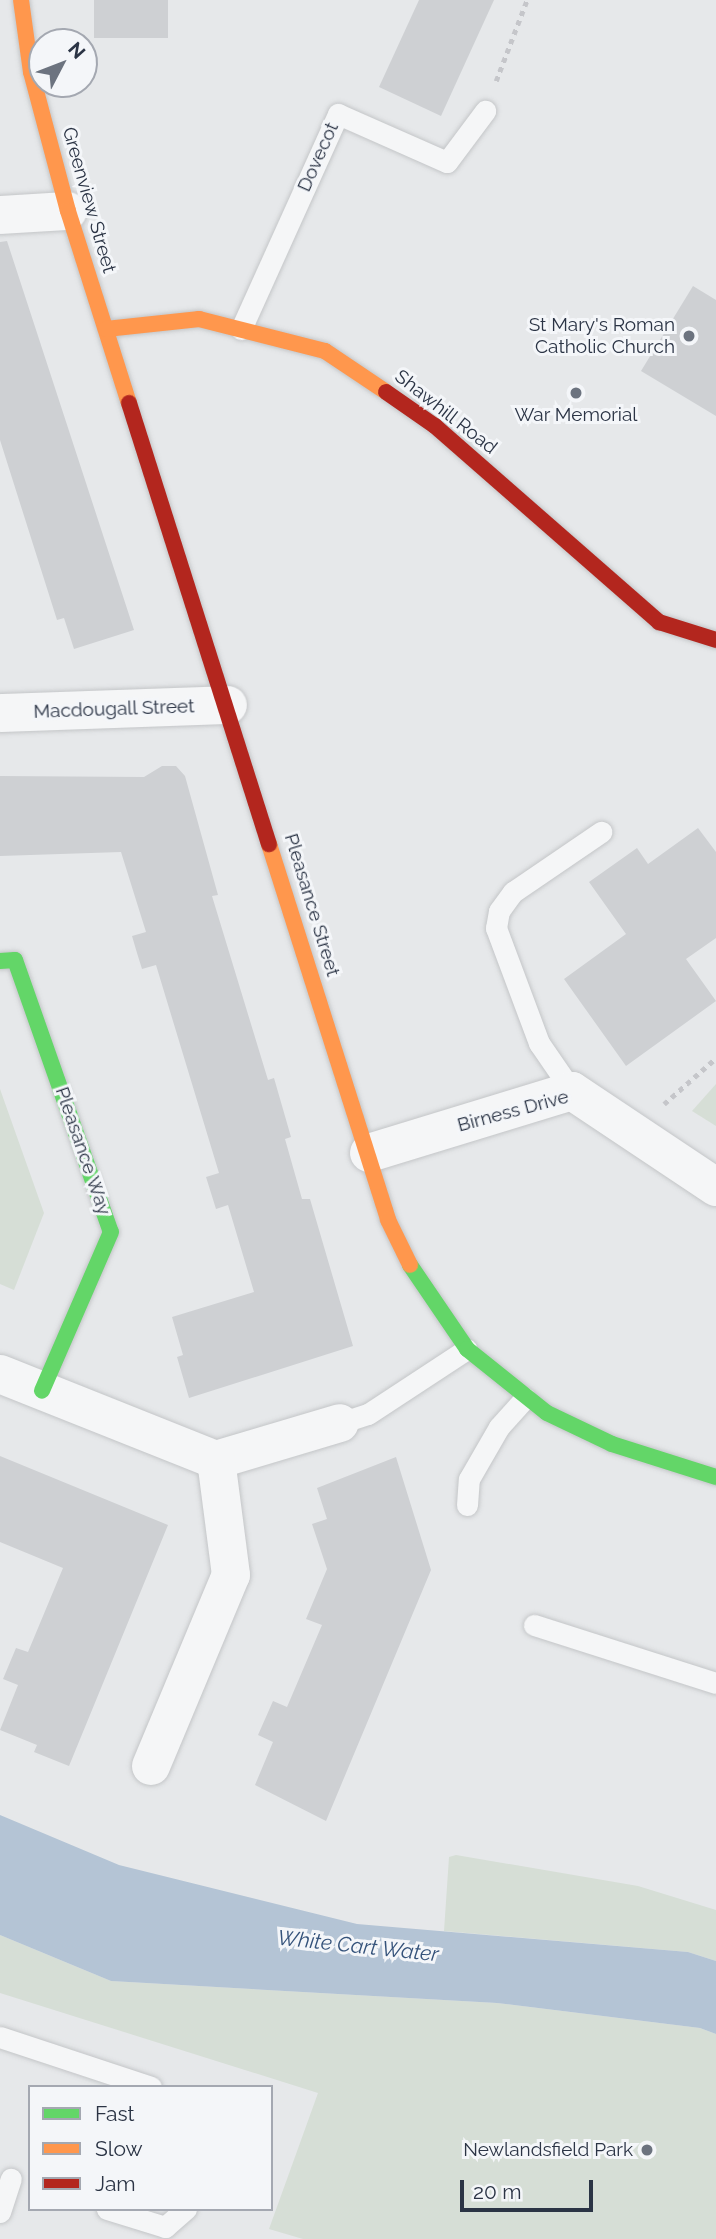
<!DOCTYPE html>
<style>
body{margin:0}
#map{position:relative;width:716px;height:2239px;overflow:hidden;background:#e6e8ea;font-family:Raleway,sans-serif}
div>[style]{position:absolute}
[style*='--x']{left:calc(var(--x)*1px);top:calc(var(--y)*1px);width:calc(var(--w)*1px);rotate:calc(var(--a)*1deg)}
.green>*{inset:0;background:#d6ded6}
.water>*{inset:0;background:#b4c4d5}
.building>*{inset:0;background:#ced0d3;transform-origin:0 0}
.path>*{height:4.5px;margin-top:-2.25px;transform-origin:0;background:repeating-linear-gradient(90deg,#c5c6ca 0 5px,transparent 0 10px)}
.roads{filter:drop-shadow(0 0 2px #c4c6c8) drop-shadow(0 0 2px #c4c6c8)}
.lane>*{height:21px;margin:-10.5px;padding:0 10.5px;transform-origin:10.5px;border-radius:10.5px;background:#f5f6f7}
.street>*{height:38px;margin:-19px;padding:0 19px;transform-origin:19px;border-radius:19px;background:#f5f6f7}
.fast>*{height:16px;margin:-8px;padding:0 8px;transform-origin:8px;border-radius:8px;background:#63d668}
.slow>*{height:16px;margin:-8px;padding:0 8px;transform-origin:8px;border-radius:8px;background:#ff974d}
.jam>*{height:16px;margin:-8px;padding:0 8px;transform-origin:8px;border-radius:8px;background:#b3261e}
.dots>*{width:19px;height:19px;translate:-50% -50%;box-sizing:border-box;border:4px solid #f4f6f9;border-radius:50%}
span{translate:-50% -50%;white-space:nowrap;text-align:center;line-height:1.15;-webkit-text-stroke:6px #f4f6f9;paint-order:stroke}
.street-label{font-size:19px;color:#2b3445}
.poi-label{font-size:19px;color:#2b3445}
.right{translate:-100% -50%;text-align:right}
.water-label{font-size:21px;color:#34527a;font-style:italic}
.legend{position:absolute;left:28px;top:2085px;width:245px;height:126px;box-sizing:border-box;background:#f4f6f9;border:2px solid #a4a8b1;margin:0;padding:9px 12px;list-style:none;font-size:21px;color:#2b3445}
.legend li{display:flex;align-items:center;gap:14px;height:35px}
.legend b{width:35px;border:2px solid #a4a8b1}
.north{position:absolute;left:28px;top:28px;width:70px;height:70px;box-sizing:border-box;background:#f4f6f9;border:2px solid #a4a8b1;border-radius:50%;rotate:48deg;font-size:19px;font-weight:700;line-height:28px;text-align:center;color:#2b3445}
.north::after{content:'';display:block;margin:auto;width:24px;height:32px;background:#6c737f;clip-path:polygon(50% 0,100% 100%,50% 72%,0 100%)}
.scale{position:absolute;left:460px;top:2180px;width:133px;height:32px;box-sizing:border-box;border:4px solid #2b3445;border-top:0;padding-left:9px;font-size:21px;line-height:24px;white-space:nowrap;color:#2b3445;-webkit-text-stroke:5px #f4f6f9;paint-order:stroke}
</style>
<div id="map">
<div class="green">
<div style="clip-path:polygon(716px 1084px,716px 1126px,692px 1111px)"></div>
<div style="clip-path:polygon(0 1089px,44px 1213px,14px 1290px,0 1284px)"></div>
<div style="clip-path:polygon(456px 1855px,638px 1886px,716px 1910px,716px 1961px,688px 1952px,444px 1931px,449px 1857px)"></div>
<div style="clip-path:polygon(0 1935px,111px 1981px,497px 2003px,700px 2028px,716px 2034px,716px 2239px,303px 2239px,269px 2229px,318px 2093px,0 1993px)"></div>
</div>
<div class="water">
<div style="clip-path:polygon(0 1815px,119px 1865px,357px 1924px,688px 1952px,716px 1961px,716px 2034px,700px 2028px,497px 2003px,111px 1981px,0 1935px)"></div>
</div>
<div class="building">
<div style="left:94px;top:0;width:74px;height:38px"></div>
<div style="clip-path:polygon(419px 0,494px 0,441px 116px,379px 87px)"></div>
<div style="clip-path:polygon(7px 241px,134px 630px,74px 649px,64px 618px,57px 620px,0 440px,0 242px)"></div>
<div style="clip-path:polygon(693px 286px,716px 300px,716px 416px,641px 371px)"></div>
<div style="clip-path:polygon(162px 766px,176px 766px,185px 776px,218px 895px,212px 896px,268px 1080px,274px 1078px,291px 1137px,285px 1139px,302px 1199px,310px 1199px,353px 1346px,189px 1398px,177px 1357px,183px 1355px,172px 1317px,254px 1292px,228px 1205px,216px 1209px,206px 1177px,219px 1173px,156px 965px,142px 969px,137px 953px,132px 936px,146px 932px,121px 852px,0 856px,0 776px,144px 777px)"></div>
<div style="clip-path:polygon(698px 828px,716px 852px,716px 938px,686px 959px,716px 1001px,626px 1066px,564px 979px,626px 934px,589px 882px,637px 848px,648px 864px)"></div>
<div style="clip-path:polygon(0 1456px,168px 1525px,69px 1766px,34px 1752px,37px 1745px,0 1730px,18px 1685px,3px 1679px,16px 1648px,28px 1652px,63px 1568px,0 1542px)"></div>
<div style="clip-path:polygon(396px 1457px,431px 1570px,326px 1821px,255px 1785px,273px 1742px,258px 1735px,273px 1701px,287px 1707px,322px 1625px,306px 1619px,327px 1569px,312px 1524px,327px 1519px,317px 1488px)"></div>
</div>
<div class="path">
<div style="--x:496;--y:81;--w:87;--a:-69.1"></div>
<div style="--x:664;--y:1104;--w:69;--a:-41.5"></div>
</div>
<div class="roads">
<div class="lane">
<div style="--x:241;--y:329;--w:236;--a:-65.7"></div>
<div style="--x:338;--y:114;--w:119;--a:23.8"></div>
<div style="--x:447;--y:162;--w:64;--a:-53.3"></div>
<div style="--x:572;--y:1091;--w:58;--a:-124.5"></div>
<div style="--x:539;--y:1043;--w:123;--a:-110.5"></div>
<div style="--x:496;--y:928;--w:17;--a:-80"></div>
<div style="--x:499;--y:911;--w:24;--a:-54"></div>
<div style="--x:513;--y:892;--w:107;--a:-34.3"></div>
<div style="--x:340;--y:1423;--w:29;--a:-18"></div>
<div style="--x:368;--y:1414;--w:118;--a:-33.3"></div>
<div style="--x:467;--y:1505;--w:26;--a:-86"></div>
<div style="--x:469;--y:1479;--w:60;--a:-60"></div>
<div style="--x:499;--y:1427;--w:39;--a:-48"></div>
<div style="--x:534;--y:1625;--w:191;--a:17.7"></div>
<div style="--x:0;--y:2037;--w:159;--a:18.3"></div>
<div style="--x:107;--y:2209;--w:61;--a:17.2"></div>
<div style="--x:165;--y:2227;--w:28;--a:-41"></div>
<div style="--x:0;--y:2212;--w:35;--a:-72"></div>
</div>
<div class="street">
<div style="--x:0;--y:215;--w:68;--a:-3.4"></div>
<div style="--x:0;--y:713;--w:228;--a:-2"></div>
<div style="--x:369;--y:1153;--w:212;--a:-17"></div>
<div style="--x:572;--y:1091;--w:173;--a:33.7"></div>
<div style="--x:0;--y:1374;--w:232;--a:21.7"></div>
<div style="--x:216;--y:1460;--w:129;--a:-16.6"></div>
<div style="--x:151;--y:1766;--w:207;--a:-67.3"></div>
<div style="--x:231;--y:1575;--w:116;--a:-97.4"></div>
</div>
<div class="fast">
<div style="--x:0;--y:961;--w:15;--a:-4"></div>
<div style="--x:15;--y:960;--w:288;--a:70.6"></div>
<div style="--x:111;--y:1232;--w:173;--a:113.5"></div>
<div style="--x:410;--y:1265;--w:102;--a:55.8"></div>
<div style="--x:467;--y:1349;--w:102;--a:38.7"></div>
<div style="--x:547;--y:1413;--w:72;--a:25.5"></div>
<div style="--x:612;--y:1444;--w:109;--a:17.6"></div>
</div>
<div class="slow">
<div style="--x:21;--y:0;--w:73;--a:82.1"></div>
<div style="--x:31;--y:72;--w:144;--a:75.1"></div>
<div style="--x:68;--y:211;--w:201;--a:72.4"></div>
<div style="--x:106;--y:329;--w:94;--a:-6.1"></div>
<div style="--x:199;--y:319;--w:130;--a:14.3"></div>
<div style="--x:325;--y:351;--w:73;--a:33.9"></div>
<div style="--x:269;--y:844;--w:394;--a:72.4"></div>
<div style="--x:388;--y:1220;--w:50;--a:63.9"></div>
</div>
<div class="jam">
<div style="--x:386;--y:392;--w:60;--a:34.8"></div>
<div style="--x:435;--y:426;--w:298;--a:41.2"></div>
<div style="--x:659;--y:622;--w:60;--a:17.5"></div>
<div style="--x:129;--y:403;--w:463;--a:72.4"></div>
</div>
</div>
<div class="dots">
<div style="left:689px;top:336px;background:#6c737f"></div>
<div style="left:576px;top:393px;background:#6c737f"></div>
<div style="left:647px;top:2150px;background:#6c737f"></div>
</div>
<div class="street-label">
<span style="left:318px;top:157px;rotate:-66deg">Dovecot</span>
<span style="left:89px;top:200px;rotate:74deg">Greenview Street</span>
<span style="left:446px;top:412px;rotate:38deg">Shawhill Road</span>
<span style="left:114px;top:709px;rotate:-2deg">Macdougall Street</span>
<span style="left:312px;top:905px;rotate:73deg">Pleasance Street</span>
<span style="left:513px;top:1111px;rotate:-15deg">Birness Drive</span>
<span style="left:83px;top:1151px;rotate:71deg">Pleasance Way</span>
</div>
<div class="poi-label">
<span class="right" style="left:675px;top:336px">St Mary's Roman<br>Catholic Church</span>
<span style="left:576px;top:415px">War Memorial</span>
<span class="right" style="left:633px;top:2150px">Newlandsfield Park</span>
</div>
<div class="water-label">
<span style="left:358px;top:1946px;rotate:6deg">White Cart Water</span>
</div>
<ul class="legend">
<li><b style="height:9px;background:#63d668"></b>Fast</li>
<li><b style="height:9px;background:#ff974d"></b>Slow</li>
<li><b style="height:9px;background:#b3261e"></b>Jam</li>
</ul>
<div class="north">N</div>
<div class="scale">20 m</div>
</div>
